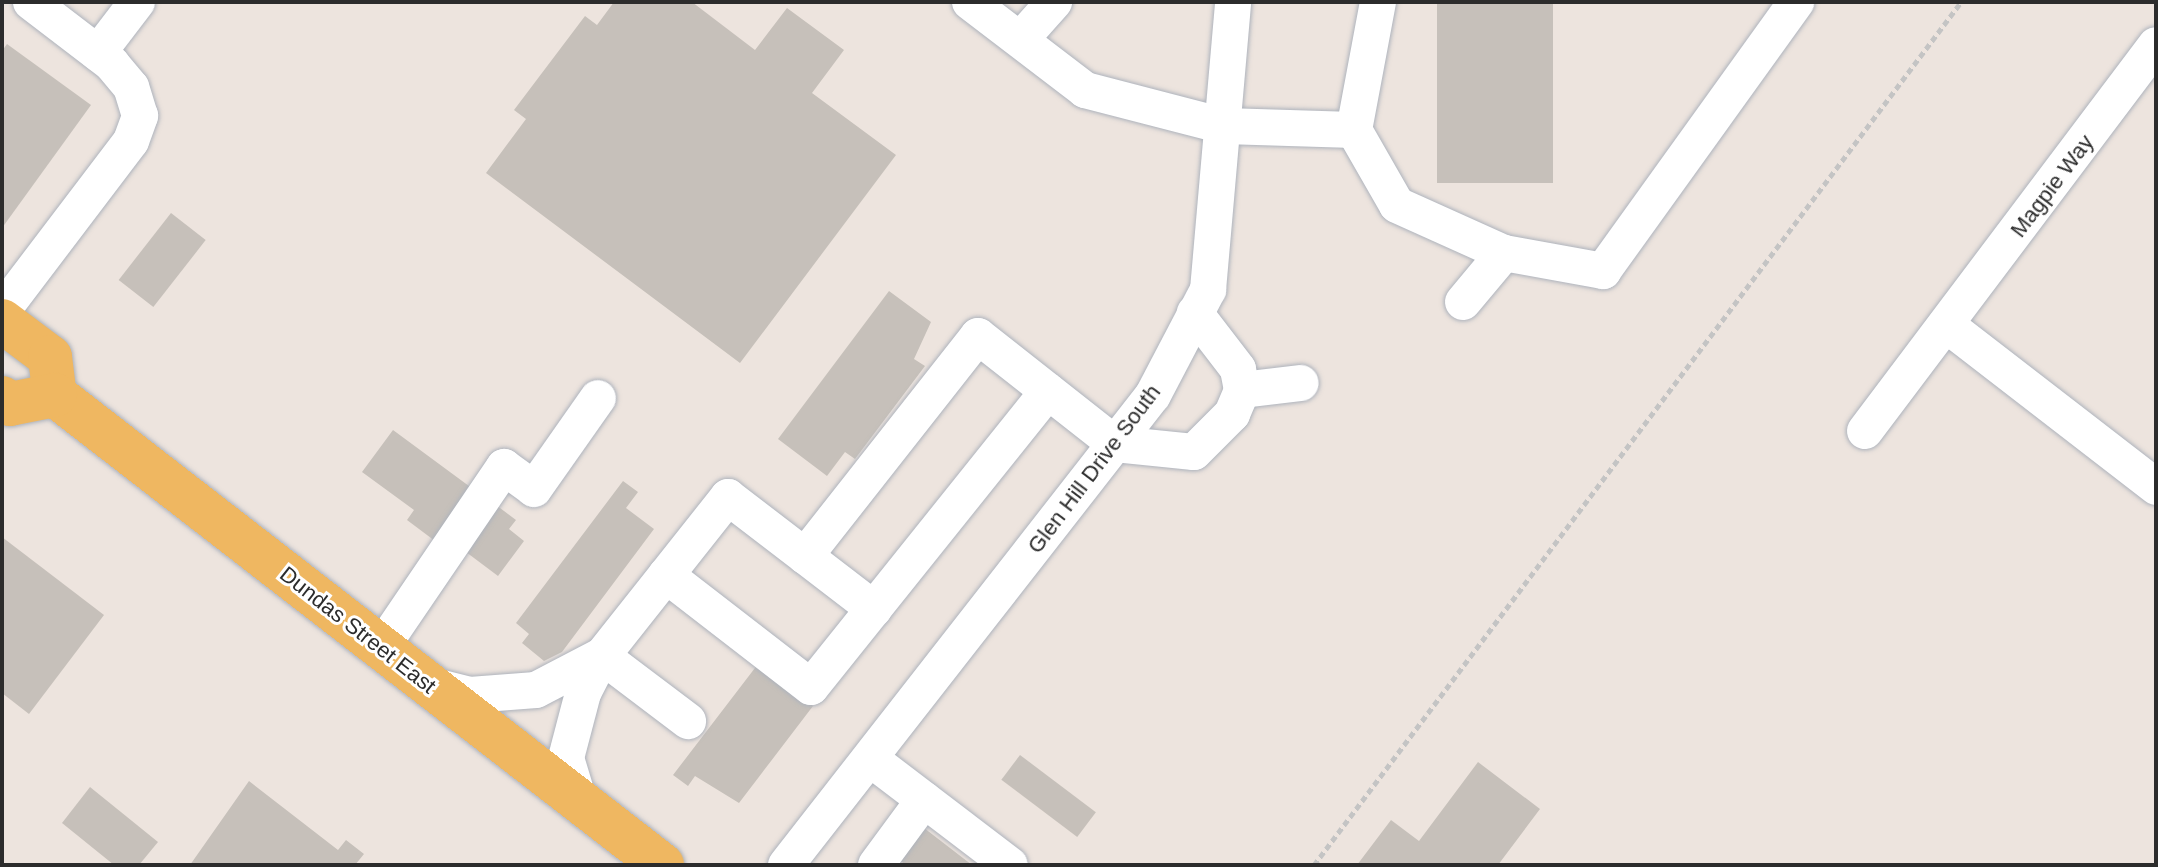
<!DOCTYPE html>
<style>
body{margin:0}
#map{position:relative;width:2158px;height:867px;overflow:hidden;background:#ede4de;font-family:Helvetica,sans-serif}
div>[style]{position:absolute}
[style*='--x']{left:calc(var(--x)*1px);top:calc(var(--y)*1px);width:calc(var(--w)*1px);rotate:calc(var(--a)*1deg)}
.building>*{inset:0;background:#c6c0ba;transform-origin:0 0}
.path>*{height:5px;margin-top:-2.5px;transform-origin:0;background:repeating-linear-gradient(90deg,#c4c4c4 0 6px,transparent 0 10px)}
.roads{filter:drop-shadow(0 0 2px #aeb3bc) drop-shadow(0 0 2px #aeb3bc)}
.minor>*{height:36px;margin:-18px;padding:0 18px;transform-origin:18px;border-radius:18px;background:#fff}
.major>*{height:44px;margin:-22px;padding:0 22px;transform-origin:22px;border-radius:22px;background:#efb761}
span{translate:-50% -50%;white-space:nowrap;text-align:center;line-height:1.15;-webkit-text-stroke:6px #fff;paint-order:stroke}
.street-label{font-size:22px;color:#2c2c2c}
.frame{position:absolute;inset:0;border:4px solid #2c2c2c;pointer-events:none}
</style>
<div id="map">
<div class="building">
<div style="clip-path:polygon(614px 2px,692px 2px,755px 50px,787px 8px,844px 50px,812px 93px,896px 155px,740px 363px,486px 173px,526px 119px,514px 110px,585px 16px,597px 25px)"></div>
<div style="left:1437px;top:2px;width:116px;height:181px"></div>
<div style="clip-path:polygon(7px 44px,91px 105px,2px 228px,2px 51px)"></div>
<div style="left:171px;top:213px;width:44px;height:85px;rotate:38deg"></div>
<div style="clip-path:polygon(889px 291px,931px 322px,914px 359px,925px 366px,855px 459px,845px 452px,827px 476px,778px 439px)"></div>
<div style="clip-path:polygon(393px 430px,473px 489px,435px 541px,407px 520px,414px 510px,362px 472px)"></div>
<div style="clip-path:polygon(623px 481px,638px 492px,626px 508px,654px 529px,562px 652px,544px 661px,522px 643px,529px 634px,516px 623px)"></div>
<div style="clip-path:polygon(492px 502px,516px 520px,509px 529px,524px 541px,498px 576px,458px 546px)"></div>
<div style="clip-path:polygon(2px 537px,104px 615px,29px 714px,2px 693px)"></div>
<div style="clip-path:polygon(758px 664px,813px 706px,739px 803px,695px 776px,688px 786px,673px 775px)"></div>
<div style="left:1020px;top:755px;width:95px;height:31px;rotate:37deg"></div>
<div style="clip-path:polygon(1478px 762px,1540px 809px,1498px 865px,1357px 865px,1391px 820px,1419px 841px)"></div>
<div style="clip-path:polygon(249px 781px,338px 850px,346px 840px,364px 854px,355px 865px,190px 865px)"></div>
<div style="clip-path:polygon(90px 787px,158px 842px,139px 865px,114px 865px,62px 823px)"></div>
<div style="clip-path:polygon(915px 821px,972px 865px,906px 865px,890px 853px)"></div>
</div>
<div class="path">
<div style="--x:1314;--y:865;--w:1079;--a:-53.14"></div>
</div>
<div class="roads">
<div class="minor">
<div style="--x:970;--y:2;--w:145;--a:37.4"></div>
<div style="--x:1085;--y:90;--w:144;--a:14.5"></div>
<div style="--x:1224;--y:126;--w:130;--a:1.8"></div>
<div style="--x:1378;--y:2;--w:130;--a:100.6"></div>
<div style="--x:1354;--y:130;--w:86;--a:60.2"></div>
<div style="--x:1397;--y:205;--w:117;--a:24.2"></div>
<div style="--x:1504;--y:253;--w:101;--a:10.3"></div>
<div style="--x:1603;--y:271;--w:331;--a:-54.3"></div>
<div style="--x:1021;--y:39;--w:50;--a:-48.3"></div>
<div style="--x:98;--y:53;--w:64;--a:-52.6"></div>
<div style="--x:1463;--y:302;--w:64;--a:-50.1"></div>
<div style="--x:2;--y:311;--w:213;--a:-52.8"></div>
<div style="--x:131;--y:141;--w:27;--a:-70"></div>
<div style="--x:140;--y:116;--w:30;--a:-107"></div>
<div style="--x:131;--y:87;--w:30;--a:-130"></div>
<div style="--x:112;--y:64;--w:102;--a:-142.6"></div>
<div style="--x:1948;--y:326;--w:263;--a:37.7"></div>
<div style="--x:1242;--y:390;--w:59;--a:-6.8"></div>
<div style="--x:1865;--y:431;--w:483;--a:-53"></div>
<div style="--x:805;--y:556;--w:87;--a:37.5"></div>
<div style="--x:666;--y:575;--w:183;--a:37.7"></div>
<div style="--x:811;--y:687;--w:379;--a:-51.3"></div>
<div style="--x:381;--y:648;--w:219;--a:-55.8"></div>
<div style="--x:504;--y:467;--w:37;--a:36"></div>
<div style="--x:534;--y:489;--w:111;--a:-54.9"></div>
<div style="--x:602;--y:656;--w:108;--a:37.1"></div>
<div style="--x:430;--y:685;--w:41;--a:14"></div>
<div style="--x:470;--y:695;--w:66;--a:-4.3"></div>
<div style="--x:536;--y:690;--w:73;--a:-27.6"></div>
<div style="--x:872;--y:760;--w:173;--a:37.3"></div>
<div style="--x:579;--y:801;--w:45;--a:-106.8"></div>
<div style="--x:566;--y:758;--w:67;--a:-75.3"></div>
<div style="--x:583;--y:693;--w:42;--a:-62.8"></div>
<div style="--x:602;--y:656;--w:203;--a:-51.6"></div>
<div style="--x:728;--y:497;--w:97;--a:37.5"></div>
<div style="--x:805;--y:556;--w:280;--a:-51.8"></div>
<div style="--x:978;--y:336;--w:174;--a:38.2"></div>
<div style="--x:1115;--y:444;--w:79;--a:5.8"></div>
<div style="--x:1194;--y:452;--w:54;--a:-45"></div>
<div style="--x:1232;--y:414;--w:26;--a:-67"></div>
<div style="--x:1242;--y:390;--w:21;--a:-101"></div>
<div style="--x:1238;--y:369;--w:71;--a:-127.5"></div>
<div style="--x:786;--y:865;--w:596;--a:-52.02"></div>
<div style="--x:1153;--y:395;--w:119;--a:-62.4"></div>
<div style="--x:1208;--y:290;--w:289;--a:-85"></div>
<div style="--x:876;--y:865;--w:81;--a:-53.6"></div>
</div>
<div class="major">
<div style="--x:2;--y:321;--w:60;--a:36.9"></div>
<div style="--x:50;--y:357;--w:38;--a:83"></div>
<div style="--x:55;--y:395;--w:768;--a:37.75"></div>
<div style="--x:2;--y:398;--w:10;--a:37"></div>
<div style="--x:10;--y:404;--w:46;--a:-11.3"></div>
</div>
</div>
<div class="street-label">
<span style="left:2052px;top:186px;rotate:-53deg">Magpie Way</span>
<span style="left:1094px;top:469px;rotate:-53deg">Glen Hill Drive South</span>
<span style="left:358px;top:630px;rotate:38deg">Dundas Street East</span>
</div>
<div class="frame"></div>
</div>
